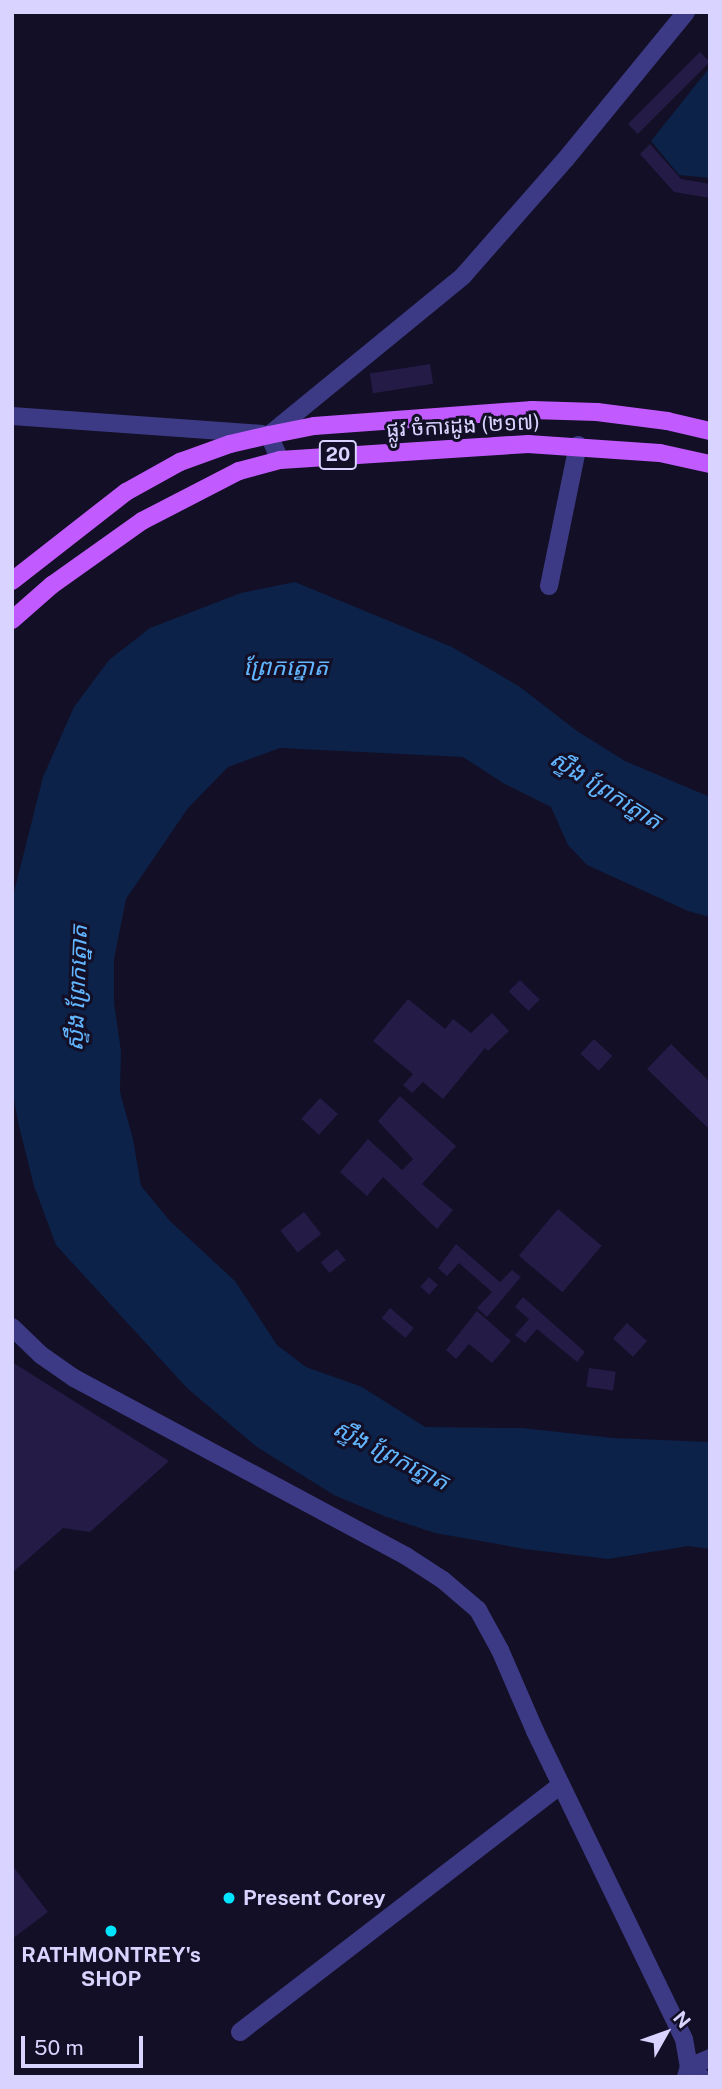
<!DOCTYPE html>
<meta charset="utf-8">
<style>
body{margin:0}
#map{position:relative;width:722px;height:2089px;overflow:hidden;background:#130f26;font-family:"Public Sans","Noto Sans Khmer",sans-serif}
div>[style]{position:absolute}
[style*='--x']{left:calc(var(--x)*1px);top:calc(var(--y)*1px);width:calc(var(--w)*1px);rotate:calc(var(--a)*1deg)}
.water>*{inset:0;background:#0c2248}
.building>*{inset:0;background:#241b47;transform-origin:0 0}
.minor>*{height:18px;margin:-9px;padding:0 9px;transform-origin:9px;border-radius:9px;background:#3d3a85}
.major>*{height:18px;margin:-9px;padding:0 9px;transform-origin:9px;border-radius:9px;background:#c25bff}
.dots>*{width:19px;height:19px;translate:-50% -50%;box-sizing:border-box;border:4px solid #130f26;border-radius:50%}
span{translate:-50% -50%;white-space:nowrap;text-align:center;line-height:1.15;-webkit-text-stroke:6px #130f26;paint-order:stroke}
.shield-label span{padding:2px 5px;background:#130f26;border:2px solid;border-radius:5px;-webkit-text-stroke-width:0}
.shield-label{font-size:19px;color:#d9d4ff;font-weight:700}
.street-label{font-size:21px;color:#d9d4ff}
.poi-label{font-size:21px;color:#d9d4ff;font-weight:700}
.left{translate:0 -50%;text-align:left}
.water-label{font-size:23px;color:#62b6ff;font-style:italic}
.frame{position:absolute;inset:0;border:14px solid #d9d4ff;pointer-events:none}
.north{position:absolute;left:631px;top:1998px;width:70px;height:70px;-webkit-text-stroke:5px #130f26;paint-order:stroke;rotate:50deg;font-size:19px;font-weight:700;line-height:28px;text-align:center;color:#d9d4ff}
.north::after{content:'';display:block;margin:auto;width:24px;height:32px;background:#d9d4ff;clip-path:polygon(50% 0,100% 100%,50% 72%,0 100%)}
.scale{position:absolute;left:21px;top:2036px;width:122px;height:32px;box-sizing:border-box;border:4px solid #d9d4ff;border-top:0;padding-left:9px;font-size:21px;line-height:24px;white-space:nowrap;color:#d9d4ff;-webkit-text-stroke:5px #130f26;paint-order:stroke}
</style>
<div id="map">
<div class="water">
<div style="clip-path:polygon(710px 67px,710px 178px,679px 175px,651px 141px)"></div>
<div style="clip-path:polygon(295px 582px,452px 647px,520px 687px,577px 731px,625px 761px,710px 797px,710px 917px,688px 911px,587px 865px,568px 845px,551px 807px,503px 783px,463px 757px,280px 748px,228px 767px,188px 808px,126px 899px,114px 959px,114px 1003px,121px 1051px,120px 1092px,133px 1139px,141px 1186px,170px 1221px,235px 1281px,277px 1345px,306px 1367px,362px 1387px,425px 1427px,522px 1428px,613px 1438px,710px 1442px,710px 1549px,688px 1546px,608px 1559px,525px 1549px,435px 1533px,384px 1516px,334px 1495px,257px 1447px,187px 1388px,56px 1245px,34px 1186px,18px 1122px,12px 1087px,13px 896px,43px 777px,74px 707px,109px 660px,150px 628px,241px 593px)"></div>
</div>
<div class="building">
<div style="left:700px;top:52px;width:14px;height:102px;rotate:45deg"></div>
<div style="clip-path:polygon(650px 144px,681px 179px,710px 184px,710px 198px,674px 192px,640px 154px)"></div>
<div style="left:430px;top:364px;width:20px;height:61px;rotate:81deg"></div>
<div style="left:520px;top:980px;width:28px;height:16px;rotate:45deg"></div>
<div style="clip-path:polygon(408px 999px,445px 1029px,453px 1019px,471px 1033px,492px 1013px,509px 1031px,488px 1051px,485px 1048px,443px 1099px,423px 1082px,412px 1093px,403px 1085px,413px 1074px,373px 1041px)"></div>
<div style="left:594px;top:1039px;width:25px;height:20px;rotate:43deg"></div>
<div style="clip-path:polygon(671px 1044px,710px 1082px,710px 1130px,647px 1069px)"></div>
<div style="clip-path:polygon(400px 1096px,456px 1146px,422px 1184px,453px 1210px,437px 1229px,383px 1177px,367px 1196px,340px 1172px,368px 1139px,402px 1170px,413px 1159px,378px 1121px)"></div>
<div style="left:320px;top:1098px;width:24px;height:28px;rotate:42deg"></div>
<div style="left:558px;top:1209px;width:57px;height:61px;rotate:40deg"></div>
<div style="left:304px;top:1212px;width:28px;height:30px;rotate:52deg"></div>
<div style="clip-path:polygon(456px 1244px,500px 1282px,512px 1270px,521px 1277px,487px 1317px,477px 1308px,492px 1292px,459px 1263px,447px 1276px,438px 1268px)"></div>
<div style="left:337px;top:1249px;width:14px;height:21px;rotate:51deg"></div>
<div style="left:429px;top:1277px;width:12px;height:13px;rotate:42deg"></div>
<div style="clip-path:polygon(523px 1297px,585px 1352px,577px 1362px,537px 1329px,525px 1343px,515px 1335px,529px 1319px,515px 1307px)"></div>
<div style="left:390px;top:1308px;width:31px;height:13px;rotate:40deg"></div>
<div style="clip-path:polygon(477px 1311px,511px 1341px,492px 1363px,469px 1344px,456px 1359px,446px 1350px)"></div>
<div style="left:627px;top:1323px;width:27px;height:21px;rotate:42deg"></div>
<div style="clip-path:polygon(12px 1362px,169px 1461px,90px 1532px,63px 1528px,12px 1573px)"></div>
<div style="left:589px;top:1368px;width:27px;height:19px;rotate:8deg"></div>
<div style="clip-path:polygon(12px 1865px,48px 1912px,12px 1939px)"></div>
</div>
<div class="minor">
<div style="--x:12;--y:416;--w:251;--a:4.1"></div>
<div style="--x:280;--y:460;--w:27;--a:-114"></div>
<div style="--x:269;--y:435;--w:251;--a:-39.3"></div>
<div style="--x:463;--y:276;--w:154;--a:-48.7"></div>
<div style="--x:565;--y:160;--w:191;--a:-50.7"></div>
<div style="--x:549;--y:586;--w:144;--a:-78.4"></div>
<div style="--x:12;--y:1327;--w:40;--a:44"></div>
<div style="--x:41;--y:1355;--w:40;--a:34.9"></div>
<div style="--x:74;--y:1378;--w:377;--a:28.2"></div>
<div style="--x:406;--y:1556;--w:44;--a:33"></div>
<div style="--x:443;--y:1580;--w:46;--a:40.6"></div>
<div style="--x:478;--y:1610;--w:46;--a:61.2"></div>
<div style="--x:500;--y:1650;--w:88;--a:66.6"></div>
<div style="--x:535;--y:1731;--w:342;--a:64.2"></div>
<div style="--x:684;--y:2039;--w:28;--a:80"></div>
<div style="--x:689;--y:2067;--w:10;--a:107"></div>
<div style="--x:240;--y:2032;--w:405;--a:-37.6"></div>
<div style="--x:701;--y:2077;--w:16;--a:-140"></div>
<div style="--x:689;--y:2067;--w:23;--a:-23"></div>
</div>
<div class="major">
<div style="--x:12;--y:581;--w:145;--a:-38"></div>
<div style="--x:126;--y:492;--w:62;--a:-29.1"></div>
<div style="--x:180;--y:462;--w:53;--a:-19.8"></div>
<div style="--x:230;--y:444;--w:40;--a:-13"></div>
<div style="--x:269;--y:435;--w:46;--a:-11.3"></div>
<div style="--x:314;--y:426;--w:219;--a:-4.2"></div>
<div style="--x:532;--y:410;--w:65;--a:1.8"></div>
<div style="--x:597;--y:412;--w:71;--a:7.3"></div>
<div style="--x:667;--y:421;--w:44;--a:13.1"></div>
<div style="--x:12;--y:620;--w:53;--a:-41.2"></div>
<div style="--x:52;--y:585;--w:110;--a:-35.4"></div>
<div style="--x:142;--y:521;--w:109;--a:-27.3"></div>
<div style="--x:239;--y:471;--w:42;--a:-15"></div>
<div style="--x:280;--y:460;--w:249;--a:-3.7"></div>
<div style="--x:528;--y:444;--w:132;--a:3.9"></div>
<div style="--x:660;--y:453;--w:51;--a:12.4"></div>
</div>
<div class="dots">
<div style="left:229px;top:1898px;background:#00e5ff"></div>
<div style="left:111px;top:1931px;background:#00e5ff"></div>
</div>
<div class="shield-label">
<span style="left:338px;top:455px">20</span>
</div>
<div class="street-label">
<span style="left:463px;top:426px;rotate:-3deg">ផ្លូវ ចំការដូង (២១៧)</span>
</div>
<div class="poi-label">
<span class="left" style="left:243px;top:1898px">Present Corey</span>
<span style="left:111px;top:1967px">RATHMONTREY's<br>SHOP</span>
</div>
<div class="water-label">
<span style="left:286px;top:667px">ព្រែកត្នោត</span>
<span style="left:606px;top:790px;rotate:32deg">ស្ទឹង ព្រែកត្នោត</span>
<span style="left:77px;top:988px;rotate:-88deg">ស្ទឹង ព្រែកត្នោត</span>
<span style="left:391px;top:1455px;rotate:27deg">ស្ទឹង ព្រែកត្នោត</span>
</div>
<div class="frame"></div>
<div class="north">N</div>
<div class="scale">50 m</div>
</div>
